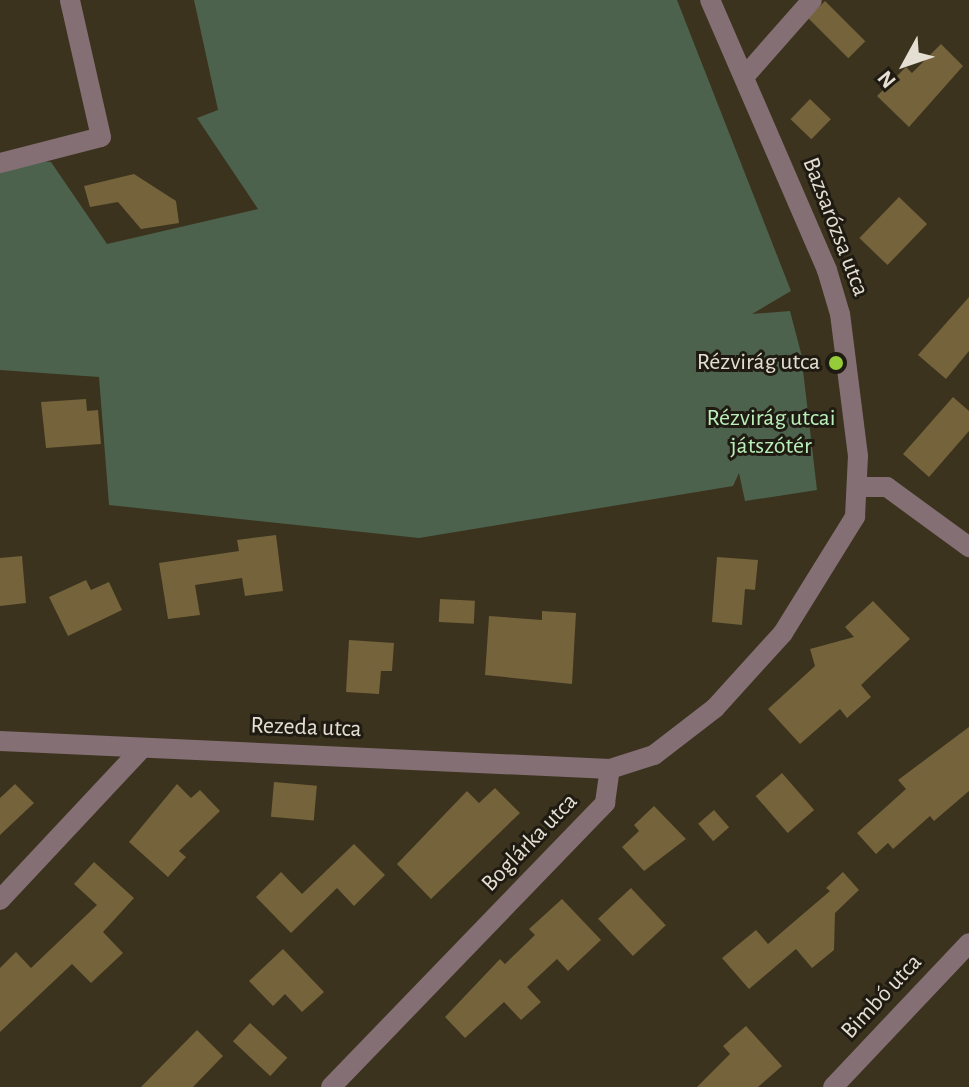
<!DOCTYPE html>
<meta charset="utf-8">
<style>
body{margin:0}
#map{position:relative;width:969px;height:1087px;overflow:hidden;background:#3b331e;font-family:"Alegreya Sans",sans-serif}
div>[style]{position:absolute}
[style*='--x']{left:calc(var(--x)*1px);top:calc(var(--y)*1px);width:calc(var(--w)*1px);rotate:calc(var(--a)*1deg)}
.green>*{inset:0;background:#4c624c}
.building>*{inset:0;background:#74633b;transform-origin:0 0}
.minor>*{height:20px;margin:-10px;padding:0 10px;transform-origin:10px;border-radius:10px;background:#846f75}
.dots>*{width:22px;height:22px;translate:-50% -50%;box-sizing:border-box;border:4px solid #1f1b12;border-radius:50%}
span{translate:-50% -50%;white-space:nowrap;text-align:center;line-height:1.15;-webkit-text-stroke:6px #1f1b12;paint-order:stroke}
.street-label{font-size:24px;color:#e5dfd3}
.poi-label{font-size:24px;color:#e5dfd3}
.right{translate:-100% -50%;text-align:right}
.park-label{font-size:24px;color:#b9efb9}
.north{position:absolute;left:865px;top:24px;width:80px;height:80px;-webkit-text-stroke:6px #1f1b12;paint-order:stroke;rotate:230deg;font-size:22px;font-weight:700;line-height:32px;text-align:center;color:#e5dfd3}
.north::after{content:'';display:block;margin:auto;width:28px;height:36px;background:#e5dfd3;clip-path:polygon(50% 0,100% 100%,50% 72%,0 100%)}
</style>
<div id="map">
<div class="green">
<div style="clip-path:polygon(194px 0,677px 0,791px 291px,752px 314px,790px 311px,801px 353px,817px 490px,745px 501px,739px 473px,733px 486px,419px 538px,109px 505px,99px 377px,0 370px,0 157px,51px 162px,107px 244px,258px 209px,197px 118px,218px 110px)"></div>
</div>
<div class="building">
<div style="left:825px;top:1px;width:57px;height:24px;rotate:45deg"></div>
<div style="clip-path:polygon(941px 44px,963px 66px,909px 127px,877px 96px,906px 67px,912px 73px)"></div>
<div style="left:810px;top:99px;width:29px;height:28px;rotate:44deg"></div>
<div style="clip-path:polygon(134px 174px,176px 201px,179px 223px,141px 229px,118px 202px,90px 207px,84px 186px)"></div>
<div style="left:899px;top:197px;width:39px;height:57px;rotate:44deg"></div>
<div style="clip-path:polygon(969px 297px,969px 351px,946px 379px,918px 355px)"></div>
<div style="clip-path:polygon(953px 397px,969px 411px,969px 431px,929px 477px,903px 454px)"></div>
<div style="clip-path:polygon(86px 399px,87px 411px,98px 410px,101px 444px,46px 448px,41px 402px)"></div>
<div style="clip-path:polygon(276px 535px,283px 591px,245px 596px,242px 578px,195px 585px,200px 615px,168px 619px,159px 563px,239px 551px,237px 540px)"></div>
<div style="clip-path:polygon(22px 556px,26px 603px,0 606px,0 558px)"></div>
<div style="clip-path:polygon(717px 557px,758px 560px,755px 590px,745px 589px,742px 625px,712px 622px)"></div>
<div style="clip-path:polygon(86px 580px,91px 590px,109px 582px,122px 610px,68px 636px,49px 597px)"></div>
<div style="left:440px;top:599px;width:35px;height:23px;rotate:3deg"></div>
<div style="clip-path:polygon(873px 601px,910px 639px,861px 685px,871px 697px,847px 718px,840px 709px,800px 744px,768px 709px,815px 666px,810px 649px,854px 637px,845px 627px)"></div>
<div style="clip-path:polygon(542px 611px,576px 613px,572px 684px,485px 675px,489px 616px,542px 620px)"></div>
<div style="clip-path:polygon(349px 640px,394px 643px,392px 671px,381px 671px,379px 694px,346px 692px)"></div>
<div style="clip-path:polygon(969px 727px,969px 791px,934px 821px,930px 816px,893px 849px,888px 843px,876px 854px,857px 833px,906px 789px,898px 780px)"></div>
<div style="left:782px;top:773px;width:49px;height:35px;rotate:49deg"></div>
<div style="left:274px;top:782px;width:43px;height:35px;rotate:5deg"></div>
<div style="clip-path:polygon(15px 784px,34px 803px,0 835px,0 798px)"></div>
<div style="clip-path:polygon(177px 784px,191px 798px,200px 790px,220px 811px,179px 851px,186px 857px,168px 877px,129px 842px)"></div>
<div style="clip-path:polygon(495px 788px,520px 813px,431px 899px,397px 864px,467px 791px,479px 803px)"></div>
<div style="clip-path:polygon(654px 806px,686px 839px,644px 871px,622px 847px,639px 831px,634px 825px)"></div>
<div style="left:714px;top:810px;width:23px;height:21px;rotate:49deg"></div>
<div style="clip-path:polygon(354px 844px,385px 875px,354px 906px,337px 888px,291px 933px,256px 897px,281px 872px,302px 894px)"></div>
<div style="clip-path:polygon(94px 862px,134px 898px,103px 932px,123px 953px,91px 983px,72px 964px,0 1032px,0 968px,16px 952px,31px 968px,97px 905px,74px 884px)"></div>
<div style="clip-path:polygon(843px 872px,859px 890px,835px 913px,834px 950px,812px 968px,796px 949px,749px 989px,722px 958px,756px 930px,768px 944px,830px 891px,826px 888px)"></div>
<div style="left:631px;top:888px;width:51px;height:45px;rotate:47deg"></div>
<div style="clip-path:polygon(562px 899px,601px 940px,568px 971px,557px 959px,527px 987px,541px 1002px,521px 1020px,504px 1002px,465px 1038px,445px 1017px,500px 959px,505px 964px,535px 935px,529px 929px)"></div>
<div style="clip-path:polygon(283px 949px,324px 992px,302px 1012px,285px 994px,273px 1006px,249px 981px)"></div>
<div style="left:250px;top:1023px;width:51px;height:25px;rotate:43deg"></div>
<div style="clip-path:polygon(746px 1026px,782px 1066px,758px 1087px,697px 1087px,730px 1054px,723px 1046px)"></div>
<div style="clip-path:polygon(197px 1030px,223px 1056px,193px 1087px,141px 1087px)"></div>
</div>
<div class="minor">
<div style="--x:745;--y:76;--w:101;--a:-48.6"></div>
<div style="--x:0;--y:163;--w:104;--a:-14.4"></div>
<div style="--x:101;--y:137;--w:140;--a:-102.8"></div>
<div style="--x:857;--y:487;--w:30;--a:0"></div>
<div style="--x:887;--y:487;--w:102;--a:36.2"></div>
<div style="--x:0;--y:741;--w:611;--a:2.63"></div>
<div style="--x:610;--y:769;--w:46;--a:-17.7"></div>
<div style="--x:654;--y:755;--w:77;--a:-37.6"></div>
<div style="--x:715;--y:708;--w:101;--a:-47.8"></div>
<div style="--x:783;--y:633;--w:137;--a:-58.2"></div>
<div style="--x:855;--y:517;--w:61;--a:-87.2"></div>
<div style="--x:858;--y:456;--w:143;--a:-97.2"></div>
<div style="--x:840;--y:314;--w:46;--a:-106.5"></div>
<div style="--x:827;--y:270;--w:294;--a:-113.4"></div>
<div style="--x:0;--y:900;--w:208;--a:-46.9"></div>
<div style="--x:331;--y:1087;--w:395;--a:-46"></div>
<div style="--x:605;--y:803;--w:34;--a:-82"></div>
<div style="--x:833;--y:1087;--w:198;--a:-46.6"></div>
</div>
<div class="dots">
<div style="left:836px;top:363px;background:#95cc3a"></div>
</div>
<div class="street-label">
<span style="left:835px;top:227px;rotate:69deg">Bazsarózsa utca</span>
<span style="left:306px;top:728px;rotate:2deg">Rezeda utca</span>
<span style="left:530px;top:843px;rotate:-46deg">Boglárka utca</span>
<span style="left:882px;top:997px;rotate:-47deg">Bimbó utca</span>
</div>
<div class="poi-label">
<span class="right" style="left:820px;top:363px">Rézvirág utca</span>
</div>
<div class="park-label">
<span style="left:771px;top:433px">Rézvirág utcai<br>játszótér</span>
</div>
<div class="north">N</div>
</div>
